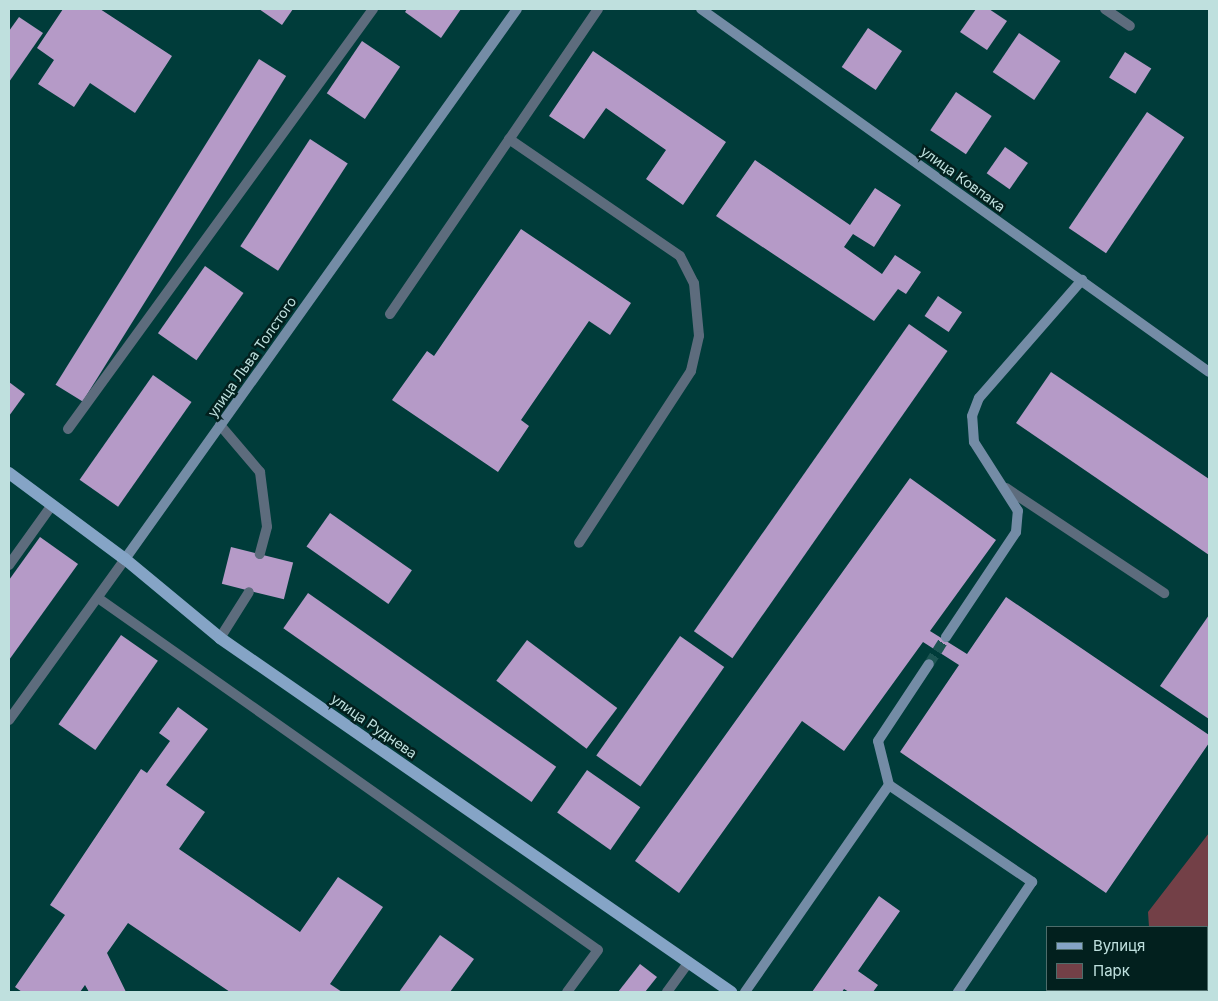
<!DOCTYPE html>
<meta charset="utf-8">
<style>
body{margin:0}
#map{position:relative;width:1218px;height:1001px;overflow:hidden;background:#003c3a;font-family:Inter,sans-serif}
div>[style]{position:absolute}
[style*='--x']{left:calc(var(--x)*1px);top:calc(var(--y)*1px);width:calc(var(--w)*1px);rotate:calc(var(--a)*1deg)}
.green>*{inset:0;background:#734047}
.building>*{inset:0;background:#b59ac7;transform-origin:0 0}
.secondary-tunnel>*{height:10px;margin-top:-5px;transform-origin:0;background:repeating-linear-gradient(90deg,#1d5553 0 10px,transparent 0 15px)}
.lane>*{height:10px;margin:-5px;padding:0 5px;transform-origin:5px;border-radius:5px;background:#5d6c7d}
.street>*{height:10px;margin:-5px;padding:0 5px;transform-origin:5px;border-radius:5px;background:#5d6c7d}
.secondary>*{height:10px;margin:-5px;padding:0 5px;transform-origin:5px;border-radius:5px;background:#748ca6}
.primary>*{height:12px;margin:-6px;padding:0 6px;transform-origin:6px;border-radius:6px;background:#85a4c6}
span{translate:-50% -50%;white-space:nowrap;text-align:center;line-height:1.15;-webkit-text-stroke:5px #02201e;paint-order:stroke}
.street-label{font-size:14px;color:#bfe0de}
.frame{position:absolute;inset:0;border:10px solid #bfe0de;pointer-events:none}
.legend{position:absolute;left:1046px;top:926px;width:162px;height:65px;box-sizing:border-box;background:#02201e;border:1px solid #4e6d6b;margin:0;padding:6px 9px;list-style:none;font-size:15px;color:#bfe0de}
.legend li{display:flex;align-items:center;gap:10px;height:25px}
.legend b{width:25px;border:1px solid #4e6d6b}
</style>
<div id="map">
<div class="green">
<div style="clip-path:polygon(1209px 833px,1209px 964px,1207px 964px,1207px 927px,1149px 927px,1148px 912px)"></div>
</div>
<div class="building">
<div style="clip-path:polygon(63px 9px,100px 9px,172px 56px,135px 113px,90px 83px,74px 107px,38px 84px,54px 60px,37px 48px)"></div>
<div style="clip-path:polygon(259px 9px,293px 9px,282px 25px)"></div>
<div style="clip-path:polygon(407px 9px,461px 9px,441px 38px,405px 12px)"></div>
<div style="clip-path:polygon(976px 9px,989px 9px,1007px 21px,987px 50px,960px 32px)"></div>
<div style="clip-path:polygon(19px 17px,43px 33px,9px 82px,9px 31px)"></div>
<div style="left:868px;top:28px;width:41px;height:47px;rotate:34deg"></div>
<div style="left:1019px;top:33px;width:50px;height:47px;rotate:34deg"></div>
<div style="left:362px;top:41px;width:46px;height:63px;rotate:34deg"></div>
<div style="clip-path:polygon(593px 51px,726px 142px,683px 205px,646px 179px,666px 150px,606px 108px,584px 139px,549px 116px)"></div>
<div style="left:1125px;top:52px;width:31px;height:30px;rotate:32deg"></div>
<div style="left:259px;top:59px;width:32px;height:384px;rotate:32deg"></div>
<div style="left:956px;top:92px;width:43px;height:46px;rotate:34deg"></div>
<div style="left:1147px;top:112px;width:45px;height:140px;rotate:34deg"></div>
<div style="left:310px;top:139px;width:45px;height:128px;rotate:33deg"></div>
<div style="left:1005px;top:147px;width:28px;height:32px;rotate:35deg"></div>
<div style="clip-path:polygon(755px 160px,850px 225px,875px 188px,901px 205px,874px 247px,853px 234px,844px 247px,882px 274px,895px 255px,921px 272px,906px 294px,898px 289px,874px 321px,716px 216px)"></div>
<div style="clip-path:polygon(521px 229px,631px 303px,610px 335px,589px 321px,521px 420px,529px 426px,498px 472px,392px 400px,427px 351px,434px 356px)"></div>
<div style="left:205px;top:266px;width:47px;height:82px;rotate:35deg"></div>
<div style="left:938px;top:296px;width:29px;height:24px;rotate:34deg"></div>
<div style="left:909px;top:324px;width:47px;height:375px;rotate:35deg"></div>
<div style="clip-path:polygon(1051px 372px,1209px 479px,1209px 555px,1016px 423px)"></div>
<div style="left:153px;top:375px;width:47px;height:128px;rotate:35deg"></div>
<div style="clip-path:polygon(9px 382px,25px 394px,9px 416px)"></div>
<div style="clip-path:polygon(910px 478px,996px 540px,930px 631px,967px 654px,1006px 597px,1209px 735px,1209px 743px,1106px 893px,900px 752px,959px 665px,923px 642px,844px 751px,802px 721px,679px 893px,635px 861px)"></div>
<div style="left:330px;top:513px;width:100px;height:41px;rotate:35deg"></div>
<div style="clip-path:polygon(40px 537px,78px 564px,9px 660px,9px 580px)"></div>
<div style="left:231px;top:547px;width:64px;height:38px;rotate:14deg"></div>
<div style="left:308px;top:593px;width:303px;height:43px;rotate:35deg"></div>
<div style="clip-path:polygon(1209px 615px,1209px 719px,1160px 686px)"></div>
<div style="left:121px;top:635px;width:45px;height:109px;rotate:35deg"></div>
<div style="left:680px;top:636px;width:54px;height:146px;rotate:35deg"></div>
<div style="left:527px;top:640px;width:113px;height:51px;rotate:37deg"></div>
<div style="clip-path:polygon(178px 707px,208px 729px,166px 785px,205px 812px,179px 849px,300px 932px,338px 877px,383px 907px,330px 984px,342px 992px,230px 992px,128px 923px,107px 953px,126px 992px,89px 992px,85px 985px,80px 992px,22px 992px,15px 987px,65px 915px,50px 905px,141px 769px,147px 773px,170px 741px,159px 733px)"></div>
<div style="left:587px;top:770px;width:65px;height:52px;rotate:35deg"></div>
<div style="clip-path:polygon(879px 896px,900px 911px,858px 971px,878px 985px,873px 992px,849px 992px,844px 989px,842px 992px,812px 992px)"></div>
<div style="clip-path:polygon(440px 935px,474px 959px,450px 992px,399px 992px)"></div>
<div style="clip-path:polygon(640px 964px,657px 977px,645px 992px,618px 992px)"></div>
<div style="clip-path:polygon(1072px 990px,1107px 990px,1071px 992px)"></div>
</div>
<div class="secondary-tunnel">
<div style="--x:929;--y:664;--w:32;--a:-58"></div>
</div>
<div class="lane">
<div style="--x:509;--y:139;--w:207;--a:34.4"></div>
<div style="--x:680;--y:256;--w:30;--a:63"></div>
<div style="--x:694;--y:283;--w:53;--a:84.6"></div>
<div style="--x:699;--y:336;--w:36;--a:103"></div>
<div style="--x:691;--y:371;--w:205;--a:123.1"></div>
<div style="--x:390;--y:314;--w:369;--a:-55.7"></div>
<div style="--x:220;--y:425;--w:62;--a:49.6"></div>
<div style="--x:260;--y:472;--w:55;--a:82.7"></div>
<div style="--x:267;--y:527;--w:28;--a:105"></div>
<div style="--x:68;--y:429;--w:519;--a:-54.01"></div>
<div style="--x:1006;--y:488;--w:190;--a:33.6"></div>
<div style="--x:9;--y:565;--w:74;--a:-54.4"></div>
<div style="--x:98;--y:598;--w:611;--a:35.15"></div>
<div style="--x:598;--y:950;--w:52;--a:126.4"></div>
<div style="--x:220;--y:638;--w:54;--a:-57.8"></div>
<div style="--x:667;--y:992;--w:37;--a:-54"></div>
</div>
<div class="street">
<div style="--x:1105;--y:9;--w:30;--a:34"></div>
<div style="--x:9;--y:720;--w:198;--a:-54.2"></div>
</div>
<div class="secondary">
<div style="--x:701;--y:9;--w:624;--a:35.55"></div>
<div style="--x:125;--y:559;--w:675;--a:-54.52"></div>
<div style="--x:946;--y:637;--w:126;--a:-56.3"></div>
<div style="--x:1016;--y:532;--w:21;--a:-85"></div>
<div style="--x:1018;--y:511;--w:82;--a:-122.5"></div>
<div style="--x:974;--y:442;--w:26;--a:-94"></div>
<div style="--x:972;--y:416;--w:19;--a:-69"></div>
<div style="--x:979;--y:398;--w:157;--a:-48.9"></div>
<div style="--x:889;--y:785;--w:45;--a:-104"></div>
<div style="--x:878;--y:741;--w:92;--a:-56.5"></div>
<div style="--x:745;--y:992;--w:252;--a:-55.2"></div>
<div style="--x:889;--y:785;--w:173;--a:34.1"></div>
<div style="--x:1032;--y:882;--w:133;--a:123.9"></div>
</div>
<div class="primary">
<div style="--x:9;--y:473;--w:144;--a:36.6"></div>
<div style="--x:125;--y:559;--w:124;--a:39.7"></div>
<div style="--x:220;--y:638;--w:622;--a:34.71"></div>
</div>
<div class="street-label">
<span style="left:963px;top:179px;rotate:36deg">улица Ковпака</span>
<span style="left:252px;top:357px;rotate:-55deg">улица Льва Толстого</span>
<span style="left:374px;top:726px;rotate:35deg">улица Руднева</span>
</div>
<div class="frame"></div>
<ul class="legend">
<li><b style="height:6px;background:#85a4c6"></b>Вулиця</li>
<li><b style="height:14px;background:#734047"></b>Парк</li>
</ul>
</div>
